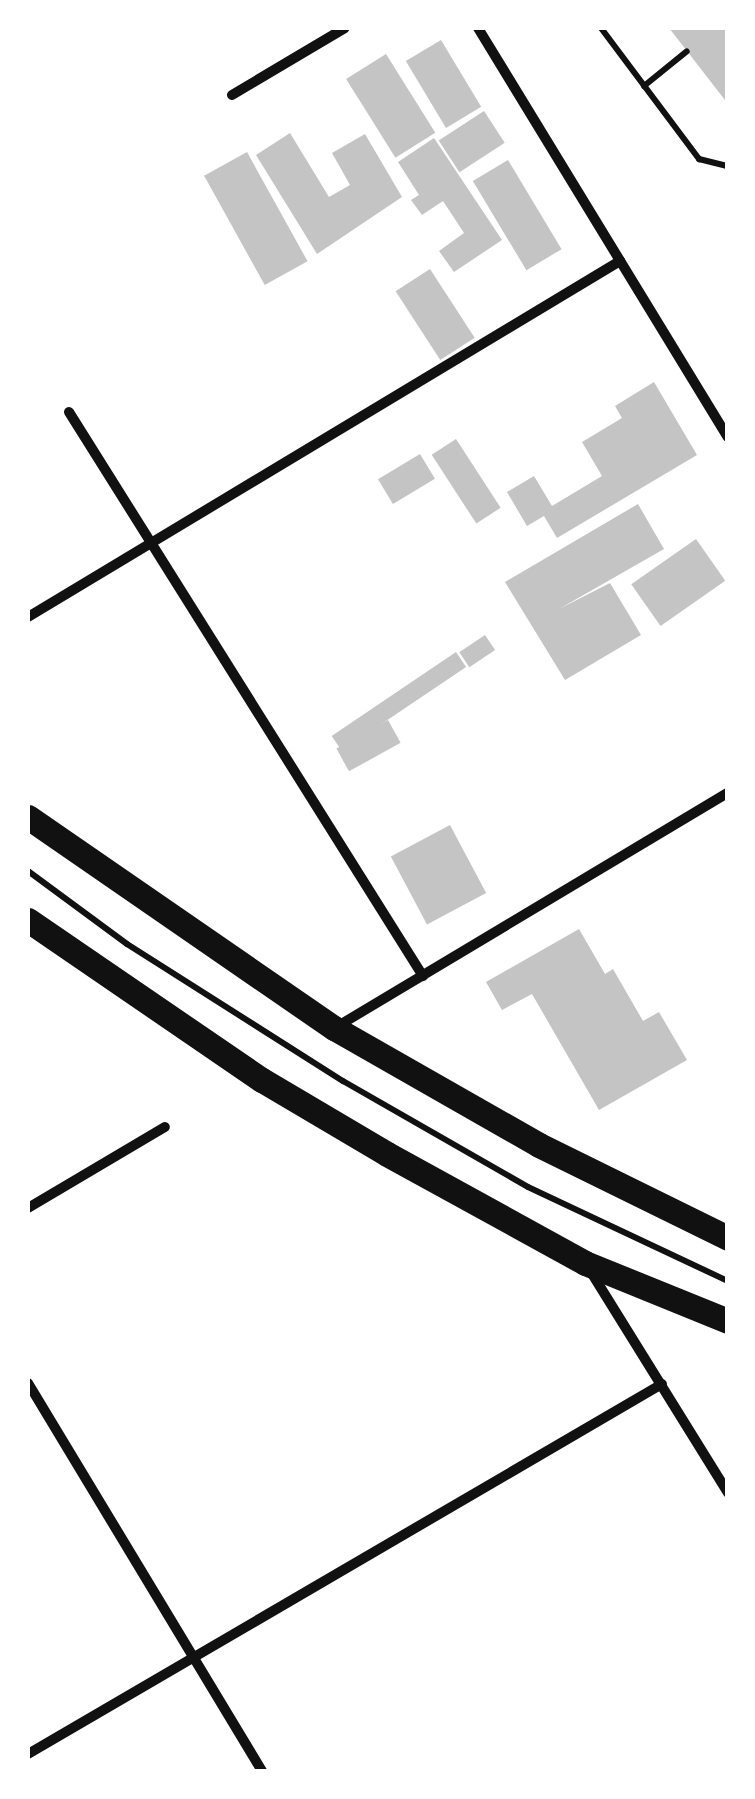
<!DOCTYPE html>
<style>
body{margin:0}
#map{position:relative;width:755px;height:1799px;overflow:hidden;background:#fff;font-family:Figtree,sans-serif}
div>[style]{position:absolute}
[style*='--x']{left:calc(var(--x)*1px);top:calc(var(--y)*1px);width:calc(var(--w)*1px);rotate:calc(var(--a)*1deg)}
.building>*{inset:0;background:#c4c4c4;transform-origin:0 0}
.path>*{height:6px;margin:-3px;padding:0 3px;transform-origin:3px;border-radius:3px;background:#111}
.minor>*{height:10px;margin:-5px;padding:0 5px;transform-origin:5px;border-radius:5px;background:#111}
.primary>*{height:25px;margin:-12.5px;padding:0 12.5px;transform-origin:12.5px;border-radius:12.5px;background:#111}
span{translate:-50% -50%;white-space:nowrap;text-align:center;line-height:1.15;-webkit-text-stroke:9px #fff;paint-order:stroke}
.frame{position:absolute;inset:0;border:30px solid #fff;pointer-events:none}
</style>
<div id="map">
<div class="building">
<div style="clip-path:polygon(669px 28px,728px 28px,728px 104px,687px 51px)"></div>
<div style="left:441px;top:40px;width:78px;height:41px;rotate:59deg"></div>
<div style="left:386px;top:54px;width:93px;height:47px;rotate:58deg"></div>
<div style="left:484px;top:111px;width:38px;height:54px;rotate:57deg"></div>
<div style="clip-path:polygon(290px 133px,329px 197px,350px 185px,332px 153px,365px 134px,402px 197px,317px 254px,256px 155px)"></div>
<div style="clip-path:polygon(434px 138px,502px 240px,454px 272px,439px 251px,464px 233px,443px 201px,422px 215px,411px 200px,419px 195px,398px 162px)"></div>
<div style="left:247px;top:152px;width:125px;height:49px;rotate:61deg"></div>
<div style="left:508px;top:160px;width:104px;height:41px;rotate:59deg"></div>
<div style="left:430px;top:269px;width:82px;height:41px;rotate:57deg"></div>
<div style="clip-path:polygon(654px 382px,697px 455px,557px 538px,544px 516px,527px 526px,507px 492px,534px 476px,552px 506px,602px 476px,582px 442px,622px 418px,615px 406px)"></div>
<div style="left:456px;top:439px;width:82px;height:29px;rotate:57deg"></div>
<div style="left:420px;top:454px;width:29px;height:49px;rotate:59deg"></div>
<div style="clip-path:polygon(638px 504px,664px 549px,559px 609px,610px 583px,641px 635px,565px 680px,505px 582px)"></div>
<div style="left:696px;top:539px;width:51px;height:79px;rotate:55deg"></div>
<div style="left:485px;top:635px;width:18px;height:31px;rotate:56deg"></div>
<div style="left:456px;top:652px;width:18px;height:150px;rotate:56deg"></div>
<div style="left:388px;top:720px;width:26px;height:59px;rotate:61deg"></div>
<div style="left:450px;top:825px;width:77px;height:67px;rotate:62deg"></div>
<div style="clip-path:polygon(579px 929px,605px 974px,613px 969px,643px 1021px,659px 1012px,687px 1060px,599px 1110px,532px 994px,502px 1010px,486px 982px)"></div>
</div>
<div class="path">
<div style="--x:601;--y:28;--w:164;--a:53.2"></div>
<div style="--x:699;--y:159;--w:30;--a:14"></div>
<div style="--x:644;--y:86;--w:55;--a:-39.1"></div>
<div style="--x:28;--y:871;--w:123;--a:36.4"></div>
<div style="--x:127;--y:944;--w:256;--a:32.4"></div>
<div style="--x:343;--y:1081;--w:213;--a:29.8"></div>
<div style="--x:528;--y:1187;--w:221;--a:25.2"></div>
</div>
<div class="minor">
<div style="--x:478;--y:28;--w:479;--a:58.6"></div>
<div style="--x:232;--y:95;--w:131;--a:-30.7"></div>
<div style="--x:69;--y:412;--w:666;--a:57.89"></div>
<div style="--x:28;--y:617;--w:691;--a:-31.02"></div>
<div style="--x:338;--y:1026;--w:454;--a:-30.9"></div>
<div style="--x:28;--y:1208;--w:159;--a:-30.6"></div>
<div style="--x:591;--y:1272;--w:260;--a:58.2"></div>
<div style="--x:28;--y:1383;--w:454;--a:58.9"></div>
<div style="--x:28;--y:1754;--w:734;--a:-30.27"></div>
</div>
<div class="primary">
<div style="--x:28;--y:817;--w:372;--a:34.6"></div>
<div style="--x:334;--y:1028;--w:236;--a:29.7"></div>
<div style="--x:539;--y:1145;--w:211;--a:26.2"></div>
<div style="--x:28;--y:920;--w:283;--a:34.4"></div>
<div style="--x:262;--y:1080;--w:145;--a:30.6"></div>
<div style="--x:387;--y:1154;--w:226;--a:28.8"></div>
<div style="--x:585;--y:1263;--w:154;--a:22.1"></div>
</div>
<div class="frame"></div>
</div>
